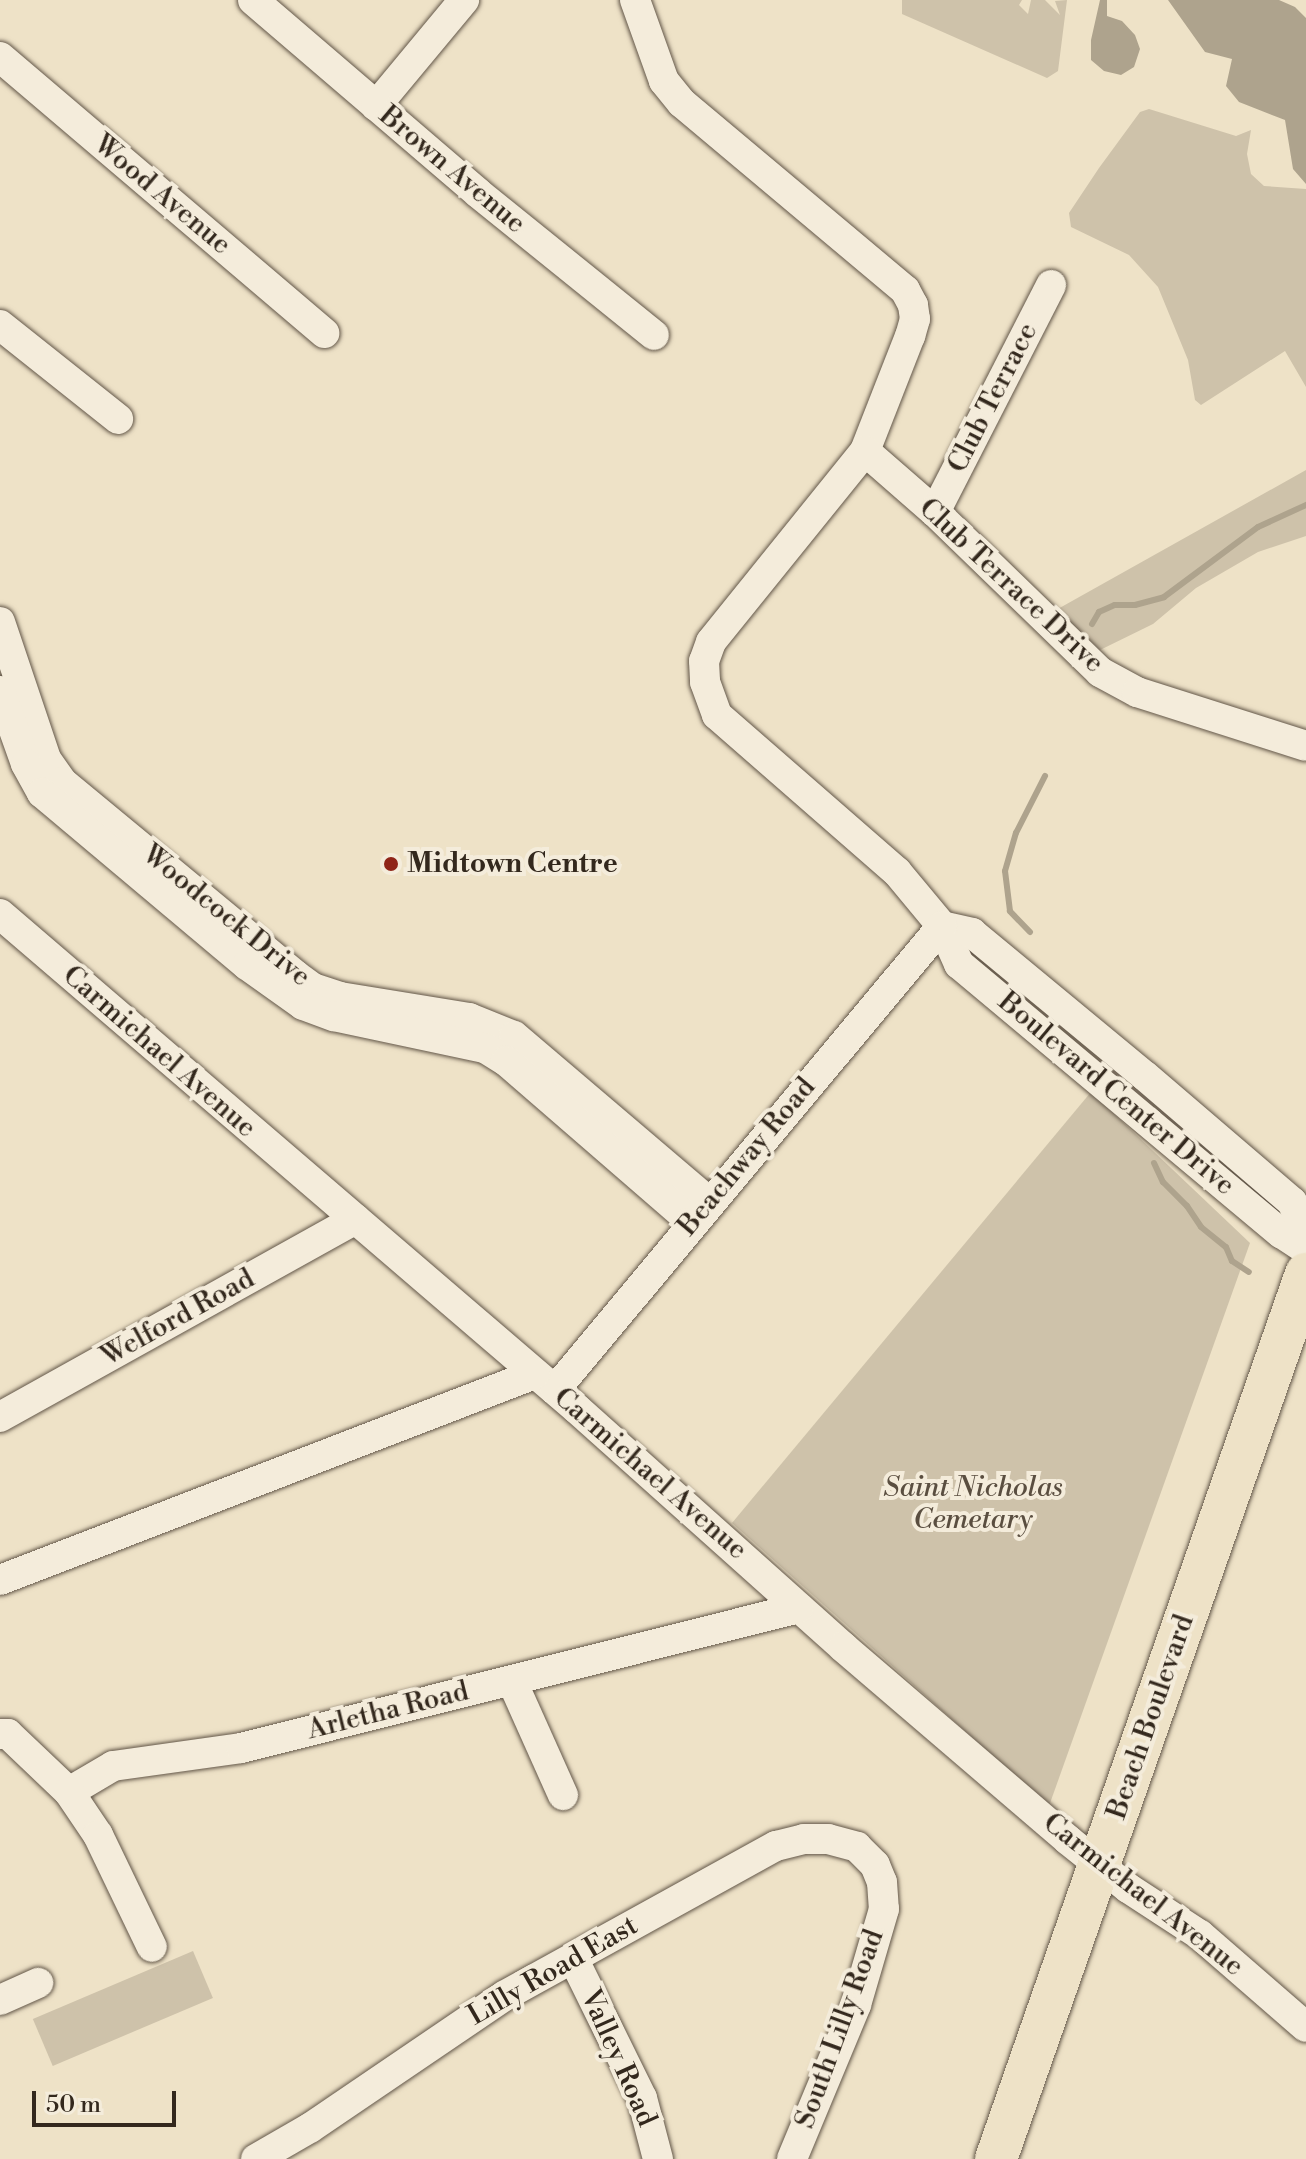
<!DOCTYPE html>
<style>
body{margin:0}
#map{position:relative;width:1306px;height:2159px;overflow:hidden;background:#eee2c7;font-family:"Libre Bodoni",serif}
div>[style]{position:absolute}
[style*='--x']{left:calc(var(--x)*1px);top:calc(var(--y)*1px);width:calc(var(--w)*1px);rotate:calc(var(--a)*1deg)}
.green>*{inset:0;background:#cec2aa;transform-origin:0 0}
.water>*{inset:0;background:#aea38d}
.stream>*{height:6px;margin:-3px;padding:0 3px;transform-origin:3px;border-radius:3px;background:#aea38d}
.roads{filter:drop-shadow(0 0 2px #625648) drop-shadow(0 0 2px #625648)}
.minor>*{height:30px;margin:-15px;padding:0 15px;transform-origin:15px;border-radius:15px;background:#f4ecdb}
.highway>*{height:42px;margin:-21px;padding:0 21px;transform-origin:21px;border-radius:21px;background:#eee2c7}
.dots>*{width:22px;height:22px;translate:-50% -50%;box-sizing:border-box;border:4px solid #f4ecdb;border-radius:50%}
span{translate:-50% -50%;white-space:nowrap;text-align:center;line-height:1.15;-webkit-text-stroke:8px #f4ecdb;paint-order:stroke}
.street-label{font-size:28px;color:#33281d}
.poi-label{font-size:28px;color:#33281d;font-weight:700}
.left{translate:0 -50%;text-align:left}
.park-label{font-size:28px;color:#5a4e40;font-style:italic}
.scale{position:absolute;left:32px;top:2091px;width:144px;height:36px;box-sizing:border-box;border:4px solid #33281d;border-top:0;padding-left:10px;font-size:24px;line-height:28px;white-space:nowrap;color:#33281d;-webkit-text-stroke:6px #f4ecdb;paint-order:stroke}
</style>
<div id="map">
<div class="green">
<div style="clip-path:polygon(902px 0,1022px 0,1019px 5px,1028px 14px,1031px 0,1045px 0,1060px 15px,1055px 1px,1067px 0,1058px 71px,1047px 78px,902px 14px)"></div>
<div style="clip-path:polygon(1149px 109px,1236px 136px,1251px 130px,1247px 154px,1251px 174px,1264px 186px,1306px 189px,1306px 387px,1285px 351px,1201px 405px,1195px 400px,1188px 360px,1158px 287px,1129px 255px,1071px 227px,1069px 213px,1099px 168px,1140px 112px)"></div>
<div style="clip-path:polygon(1306px 470px,1306px 536px,1258px 552px,1196px 588px,1153px 624px,1100px 650px,1056px 610px)"></div>
<div style="clip-path:polygon(1091px 1092px,1250px 1243px,1049px 1806px,732px 1523px)"></div>
<div style="left:193px;top:1951px;width:51px;height:174px;rotate:67deg"></div>
</div>
<div class="water">
<div style="clip-path:polygon(1100px 0,1107px 0,1107px 16px,1122px 21px,1135px 35px,1140px 49px,1134px 67px,1121px 75px,1104px 71px,1091px 60px,1091px 40px)"></div>
<div style="clip-path:polygon(1168px 0,1279px 0,1295px 7px,1306px 18px,1306px 184px,1293px 169px,1285px 120px,1239px 102px,1226px 86px,1232px 59px,1205px 52px)"></div>
</div>
<div class="stream">
<div style="--x:1092;--y:624;--w:14;--a:-60"></div>
<div style="--x:1099;--y:612;--w:17;--a:-24"></div>
<div style="--x:1115;--y:605;--w:20;--a:0"></div>
<div style="--x:1135;--y:605;--w:30;--a:-15"></div>
<div style="--x:1164;--y:597;--w:117;--a:-36.7"></div>
<div style="--x:1258;--y:527;--w:53;--a:-24.6"></div>
<div style="--x:1030;--y:932;--w:29;--a:-134"></div>
<div style="--x:1010;--y:911;--w:40;--a:-97.1"></div>
<div style="--x:1005;--y:871;--w:40;--a:-74"></div>
<div style="--x:1016;--y:833;--w:64;--a:-63"></div>
<div style="--x:1154;--y:1163;--w:21;--a:65"></div>
<div style="--x:1163;--y:1182;--w:34;--a:45"></div>
<div style="--x:1187;--y:1206;--w:25;--a:56"></div>
<div style="--x:1201;--y:1227;--w:32;--a:39"></div>
<div style="--x:1226;--y:1247;--w:15;--a:67"></div>
<div style="--x:1232;--y:1261;--w:20;--a:33"></div>
</div>
<div class="roads">
<div class="minor">
<div style="--x:253;--y:0;--w:296;--a:40.6"></div>
<div style="--x:478;--y:193;--w:226;--a:38.9"></div>
<div style="--x:635;--y:0;--w:86;--a:70.3"></div>
<div style="--x:664;--y:81;--w:28;--a:51"></div>
<div style="--x:682;--y:103;--w:291;--a:40"></div>
<div style="--x:905;--y:290;--w:17;--a:62"></div>
<div style="--x:913;--y:305;--w:14;--a:82"></div>
<div style="--x:915;--y:319;--w:18;--a:106"></div>
<div style="--x:910;--y:336;--w:123;--a:111.4"></div>
<div style="--x:865;--y:451;--w:245;--a:128.9"></div>
<div style="--x:711;--y:642;--w:20;--a:110"></div>
<div style="--x:704;--y:661;--w:21;--a:87"></div>
<div style="--x:705;--y:682;--w:35;--a:70"></div>
<div style="--x:717;--y:715;--w:239;--a:41.1"></div>
<div style="--x:897;--y:872;--w:70;--a:50.2"></div>
<div style="--x:942;--y:926;--w:42;--a:65.9"></div>
<div style="--x:959;--y:964;--w:420;--a:39.9"></div>
<div style="--x:1281;--y:1233;--w:30;--a:33"></div>
<div style="--x:0;--y:57;--w:426;--a:40.4"></div>
<div style="--x:376;--y:106;--w:138;--a:-50.3"></div>
<div style="--x:0;--y:325;--w:151;--a:38.5"></div>
<div style="--x:865;--y:451;--w:93;--a:41.1"></div>
<div style="--x:935;--y:512;--w:230;--a:44.1"></div>
<div style="--x:1100;--y:672;--w:42;--a:28.4"></div>
<div style="--x:1137;--y:692;--w:177;--a:17.7"></div>
<div style="--x:935;--y:512;--w:255;--a:-62.9"></div>
<div style="--x:0;--y:622;--w:145;--a:71.4"></div>
<div style="--x:46;--y:759;--w:28;--a:55"></div>
<div style="--x:62;--y:782;--w:303;--a:39.6"></div>
<div style="--x:295;--y:975;--w:22;--a:36"></div>
<div style="--x:313;--y:988;--w:28;--a:18"></div>
<div style="--x:340;--y:997;--w:131;--a:9.2"></div>
<div style="--x:469;--y:1018;--w:48;--a:21.8"></div>
<div style="--x:514;--y:1036;--w:256;--a:40.4"></div>
<div style="--x:0;--y:691;--w:77;--a:70.4"></div>
<div style="--x:26;--y:764;--w:33;--a:61"></div>
<div style="--x:42;--y:793;--w:268;--a:40"></div>
<div style="--x:247;--y:965;--w:69;--a:35.5"></div>
<div style="--x:303;--y:1005;--w:33;--a:20"></div>
<div style="--x:334;--y:1016;--w:154;--a:12"></div>
<div style="--x:485;--y:1048;--w:25;--a:32"></div>
<div style="--x:506;--y:1061;--w:246;--a:40.9"></div>
<div style="--x:0;--y:914;--w:760;--a:40.63"></div>
<div style="--x:577;--y:1409;--w:357;--a:41.8"></div>
<div style="--x:843;--y:1647;--w:296;--a:40.6"></div>
<div style="--x:1068;--y:1840;--w:77;--a:38.7"></div>
<div style="--x:1128;--y:1888;--w:86;--a:33.1"></div>
<div style="--x:1200;--y:1935;--w:140;--a:41"></div>
<div style="--x:942;--y:926;--w:31;--a:13"></div>
<div style="--x:972;--y:933;--w:224;--a:39.6"></div>
<div style="--x:1145;--y:1076;--w:194;--a:40.6"></div>
<div style="--x:1292;--y:1202;--w:35;--a:66"></div>
<div style="--x:555;--y:1390;--w:604;--a:-50.17"></div>
<div style="--x:0;--y:1417;--w:407;--a:-29.1"></div>
<div style="--x:0;--y:1580;--w:573;--a:-21.06"></div>
<div style="--x:512;--y:1681;--w:125;--a:65.9"></div>
<div style="--x:0;--y:1734;--w:8;--a:0"></div>
<div style="--x:8;--y:1734;--w:84;--a:43.6"></div>
<div style="--x:69;--y:1792;--w:51;--a:-30.6"></div>
<div style="--x:113;--y:1766;--w:129;--a:-8"></div>
<div style="--x:241;--y:1748;--w:575;--a:-14.08"></div>
<div style="--x:69;--y:1792;--w:52;--a:56"></div>
<div style="--x:98;--y:1835;--w:124;--a:64.3"></div>
<div style="--x:573;--y:1958;--w:156;--a:63.8"></div>
<div style="--x:642;--y:2098;--w:63;--a:75.3"></div>
<div style="--x:0;--y:2000;--w:42;--a:-24.1"></div>
<div style="--x:256;--y:2159;--w:62;--a:-29.9"></div>
<div style="--x:310;--y:2128;--w:235;--a:-34.2"></div>
<div style="--x:504;--y:1996;--w:311;--a:-28.9"></div>
<div style="--x:776;--y:1846;--w:29;--a:-14"></div>
<div style="--x:804;--y:1839;--w:24;--a:0"></div>
<div style="--x:828;--y:1839;--w:30;--a:15"></div>
<div style="--x:857;--y:1847;--w:25;--a:45"></div>
<div style="--x:875;--y:1865;--w:18;--a:68"></div>
<div style="--x:882;--y:1882;--w:27;--a:86"></div>
<div style="--x:884;--y:1909;--w:100;--a:106.3"></div>
<div style="--x:856;--y:2005;--w:167;--a:112.6"></div>
</div>
<div class="highway">
<div style="--x:996;--y:2159;--w:938;--a:-70.7"></div>
</div>
</div>
<div class="dots">
<div style="left:391px;top:864px;background:#8f2418"></div>
</div>
<div class="street-label">
<span style="left:452px;top:170px;rotate:40deg">Brown Avenue</span>
<span style="left:162px;top:195px;rotate:40deg">Wood Avenue</span>
<span style="left:993px;top:398px;rotate:-63deg">Club Terrace</span>
<span style="left:1011px;top:586px;rotate:43deg">Club Terrace Drive</span>
<span style="left:226px;top:916px;rotate:39deg">Woodcock Drive</span>
<span style="left:159px;top:1052px;rotate:41deg">Carmichael Avenue</span>
<span style="left:1116px;top:1094px;rotate:40deg">Boulevard Center Drive</span>
<span style="left:747px;top:1157px;rotate:-50deg">Beachway Road</span>
<span style="left:178px;top:1318px;rotate:-29deg">Welford Road</span>
<span style="left:650px;top:1474px;rotate:41deg">Carmichael Avenue</span>
<span style="left:388px;top:1711px;rotate:-14deg">Arletha Road</span>
<span style="left:1151px;top:1717px;rotate:-71deg">Beach Boulevard</span>
<span style="left:1143px;top:1895px;rotate:38deg">Carmichael Avenue</span>
<span style="left:553px;top:1971px;rotate:-30deg">Lilly Road East</span>
<span style="left:840px;top:2029px;rotate:-70deg">South Lilly Road</span>
<span style="left:618px;top:2058px;rotate:66deg">Valley Road</span>
</div>
<div class="poi-label">
<span class="left" style="left:407px;top:864px">Midtown Centre</span>
</div>
<div class="park-label">
<span style="left:973px;top:1504px">Saint Nicholas<br>Cemetary</span>
</div>
<div class="scale">50 m</div>
</div>
